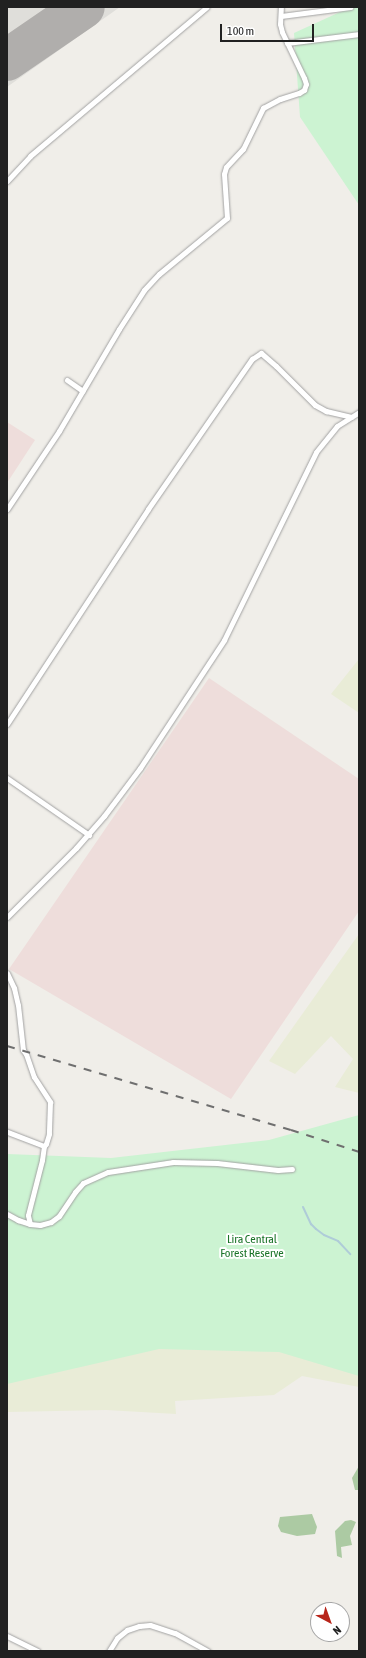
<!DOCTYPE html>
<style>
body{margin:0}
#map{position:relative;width:366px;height:1658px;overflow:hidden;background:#f0eee9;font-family:"Asap Condensed",sans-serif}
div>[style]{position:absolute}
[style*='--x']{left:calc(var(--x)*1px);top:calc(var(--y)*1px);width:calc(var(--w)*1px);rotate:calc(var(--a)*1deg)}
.commercial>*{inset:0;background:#eedddb}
.airport>*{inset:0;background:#dfdeda}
.farmland>*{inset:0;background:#e9ecd7}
.forest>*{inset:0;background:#accaa3}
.park>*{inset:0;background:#ccf3d2}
.stream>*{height:2px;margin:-1px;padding:0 1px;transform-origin:1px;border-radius:1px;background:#afccd8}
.runway>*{height:42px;margin:-21px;padding:0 21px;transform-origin:21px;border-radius:21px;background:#b0aeac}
.roads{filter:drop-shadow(0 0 1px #a2a2a2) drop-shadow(0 0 1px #a2a2a2)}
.street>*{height:5px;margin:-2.5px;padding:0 2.5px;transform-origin:2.5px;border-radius:2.5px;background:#fff}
.rail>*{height:2px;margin-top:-1px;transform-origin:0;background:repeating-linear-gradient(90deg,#6f6f6f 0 8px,transparent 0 16px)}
span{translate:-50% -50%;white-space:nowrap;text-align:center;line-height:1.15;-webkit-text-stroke:4px #fff;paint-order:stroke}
.park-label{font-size:12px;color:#1a7328}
.frame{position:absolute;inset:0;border:8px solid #212121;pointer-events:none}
.north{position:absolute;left:310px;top:1602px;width:40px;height:40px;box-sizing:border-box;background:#fff;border:1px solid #a6a6a6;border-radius:50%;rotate:139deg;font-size:11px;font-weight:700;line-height:16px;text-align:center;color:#212121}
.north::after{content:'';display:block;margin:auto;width:14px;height:18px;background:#b8251a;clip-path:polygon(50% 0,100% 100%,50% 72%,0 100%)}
.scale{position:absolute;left:220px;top:24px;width:94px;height:18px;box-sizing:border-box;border:2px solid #212121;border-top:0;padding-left:5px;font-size:12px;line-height:14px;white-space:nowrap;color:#212121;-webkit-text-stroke:3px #fff;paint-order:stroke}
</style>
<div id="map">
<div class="commercial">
<div style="clip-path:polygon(7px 422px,35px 440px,7px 483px)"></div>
<div style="clip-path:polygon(209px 678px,359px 779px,359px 911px,231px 1099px,9px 969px)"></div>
</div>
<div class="airport">
<div style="clip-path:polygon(7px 7px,120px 7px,7px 87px)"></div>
</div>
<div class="farmland">
<div style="clip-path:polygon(359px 659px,359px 713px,331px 694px)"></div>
<div style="clip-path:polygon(359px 934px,359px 1093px,335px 1087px,353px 1059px,331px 1036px,295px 1074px,269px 1061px)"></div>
<div style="clip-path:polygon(7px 1262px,359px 1273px,359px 1387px,302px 1376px,274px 1395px,175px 1401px,176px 1414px,106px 1410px,7px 1412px)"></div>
</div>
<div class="forest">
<div style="clip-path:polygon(359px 1466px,359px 1490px,355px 1490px,352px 1478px)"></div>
<div style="clip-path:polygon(312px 1514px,317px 1527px,315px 1534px,297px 1536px,281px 1532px,278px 1526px,280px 1517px)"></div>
<div style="clip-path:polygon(351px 1520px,356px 1522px,350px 1536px,352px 1545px,341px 1547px,342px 1558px,337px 1556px,335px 1531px,345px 1521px)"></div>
</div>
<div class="park">
<div style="clip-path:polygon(351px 7px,359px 7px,359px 205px,300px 117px,294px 33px)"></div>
<div style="clip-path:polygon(359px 1115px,359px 1376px,279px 1352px,159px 1349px,7px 1384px,7px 1154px,111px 1158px,269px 1140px)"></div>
</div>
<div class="stream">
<div style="--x:303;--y:1207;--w:19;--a:65"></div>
<div style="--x:311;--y:1224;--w:7;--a:45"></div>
<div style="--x:316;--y:1229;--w:10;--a:37"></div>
<div style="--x:324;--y:1235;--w:15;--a:23"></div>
<div style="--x:338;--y:1241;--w:18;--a:47"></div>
</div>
<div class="runway">
<div style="--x:7;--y:60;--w:93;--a:-34.5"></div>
</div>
<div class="roads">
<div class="street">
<div style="--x:281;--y:16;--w:70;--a:-7.4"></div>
<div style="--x:287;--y:43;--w:73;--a:-7.1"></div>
<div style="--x:7;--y:181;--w:34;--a:-47"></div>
<div style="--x:30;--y:156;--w:231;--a:-40.1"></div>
<div style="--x:67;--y:380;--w:19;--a:35"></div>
<div style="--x:7;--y:509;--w:94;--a:-56.3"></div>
<div style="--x:59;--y:431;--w:118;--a:-59.5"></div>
<div style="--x:119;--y:329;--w:46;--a:-57.3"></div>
<div style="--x:144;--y:290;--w:22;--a:-47"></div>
<div style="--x:159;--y:274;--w:88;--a:-39.5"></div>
<div style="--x:227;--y:218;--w:44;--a:-93.9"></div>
<div style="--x:224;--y:174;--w:7;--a:-74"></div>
<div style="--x:226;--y:167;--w:25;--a:-47"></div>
<div style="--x:243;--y:149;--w:46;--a:-64"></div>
<div style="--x:263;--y:108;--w:19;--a:-28"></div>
<div style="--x:280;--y:99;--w:20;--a:-18"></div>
<div style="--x:299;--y:93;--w:6;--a:-31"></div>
<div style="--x:304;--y:90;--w:6;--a:-72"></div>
<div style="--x:306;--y:84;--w:6;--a:-108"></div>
<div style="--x:304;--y:78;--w:51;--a:-115.6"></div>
<div style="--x:282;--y:32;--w:8;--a:-104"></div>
<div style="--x:280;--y:24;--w:17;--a:-87"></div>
<div style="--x:7;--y:724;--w:257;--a:-56.7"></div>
<div style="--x:148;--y:509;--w:183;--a:-55.3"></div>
<div style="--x:252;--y:359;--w:11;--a:-34"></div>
<div style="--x:261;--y:353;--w:20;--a:41"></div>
<div style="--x:276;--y:366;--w:55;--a:45"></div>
<div style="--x:315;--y:405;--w:13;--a:29"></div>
<div style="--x:326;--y:411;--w:26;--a:13"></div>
<div style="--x:7;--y:778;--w:100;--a:34.8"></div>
<div style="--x:7;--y:917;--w:98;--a:-45"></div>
<div style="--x:76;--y:848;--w:43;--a:-48.8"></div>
<div style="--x:104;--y:816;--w:60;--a:-53.1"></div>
<div style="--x:140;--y:768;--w:153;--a:-56.7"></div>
<div style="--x:224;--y:640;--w:209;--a:-63.9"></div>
<div style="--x:316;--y:452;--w:33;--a:-51"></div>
<div style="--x:337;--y:426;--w:26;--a:-32"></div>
<div style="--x:7;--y:973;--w:17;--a:65"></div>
<div style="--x:14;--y:988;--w:17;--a:77"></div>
<div style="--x:18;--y:1005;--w:45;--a:83.7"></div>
<div style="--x:23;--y:1050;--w:5;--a:53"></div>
<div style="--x:26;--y:1054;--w:24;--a:71"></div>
<div style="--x:34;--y:1077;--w:30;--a:57"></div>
<div style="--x:50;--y:1102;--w:32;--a:92"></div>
<div style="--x:49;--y:1134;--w:10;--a:107"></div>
<div style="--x:46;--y:1144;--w:3;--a:135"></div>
<div style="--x:44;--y:1146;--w:40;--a:-159"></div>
<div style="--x:7;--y:1214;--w:13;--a:29"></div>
<div style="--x:18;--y:1220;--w:13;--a:18"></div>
<div style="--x:30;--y:1224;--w:10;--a:6"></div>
<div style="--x:40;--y:1225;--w:11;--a:-15"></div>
<div style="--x:51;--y:1222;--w:10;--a:-37"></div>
<div style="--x:59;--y:1216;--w:29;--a:-56"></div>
<div style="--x:75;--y:1192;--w:12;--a:-48"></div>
<div style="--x:83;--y:1183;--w:27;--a:-24"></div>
<div style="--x:108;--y:1172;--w:66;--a:-8.7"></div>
<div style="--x:173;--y:1162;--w:44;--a:1.3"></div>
<div style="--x:217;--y:1163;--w:61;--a:6.5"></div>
<div style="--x:278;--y:1170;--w:14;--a:-4"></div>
<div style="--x:30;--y:1224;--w:9;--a:-103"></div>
<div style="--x:28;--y:1215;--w:57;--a:-75.7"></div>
<div style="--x:42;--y:1160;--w:14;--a:-82"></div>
<div style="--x:7;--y:1636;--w:34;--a:26"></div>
<div style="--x:109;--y:1651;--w:15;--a:-58"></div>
<div style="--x:117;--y:1638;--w:13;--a:-39"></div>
<div style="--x:127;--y:1630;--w:13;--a:-18"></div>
<div style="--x:139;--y:1626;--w:11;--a:-5"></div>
<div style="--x:150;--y:1625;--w:26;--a:18"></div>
<div style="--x:175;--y:1633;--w:38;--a:29"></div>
</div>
</div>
<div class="rail">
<div style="--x:7;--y:1046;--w:296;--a:16.5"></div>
<div style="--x:291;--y:1130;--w:71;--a:17.9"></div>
</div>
<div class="park-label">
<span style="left:252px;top:1247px">Lira Central<br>Forest Reserve</span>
</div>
<div class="frame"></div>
<div class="north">N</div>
<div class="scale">100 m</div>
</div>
